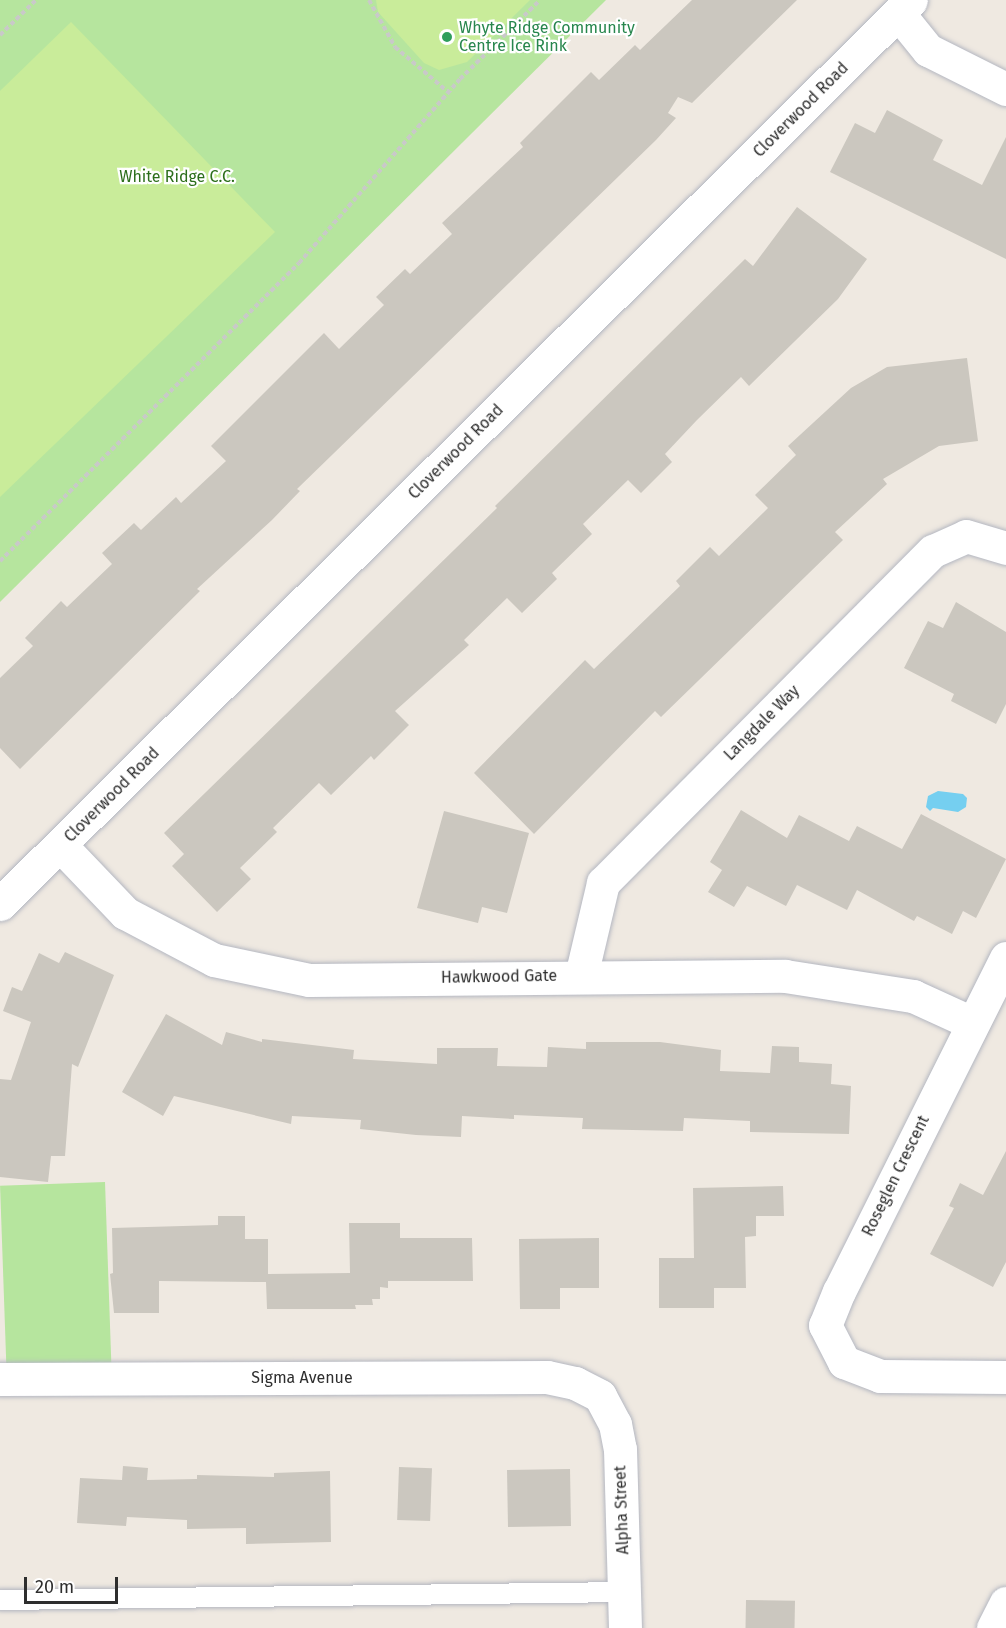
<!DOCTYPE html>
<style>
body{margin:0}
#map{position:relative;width:1006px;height:1628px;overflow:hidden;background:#efe9e1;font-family:"Fira Sans",sans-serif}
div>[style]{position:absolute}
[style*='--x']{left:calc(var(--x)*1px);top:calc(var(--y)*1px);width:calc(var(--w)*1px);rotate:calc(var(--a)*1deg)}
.green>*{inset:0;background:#b6e59e;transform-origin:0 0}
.pitch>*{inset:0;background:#c9ec9a}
.water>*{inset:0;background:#75cff0}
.building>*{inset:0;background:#cbc7bf;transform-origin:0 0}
.path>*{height:4px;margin-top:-2px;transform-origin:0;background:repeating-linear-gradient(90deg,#c9c9c9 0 4.5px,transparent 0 7.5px)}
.roads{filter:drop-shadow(0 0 2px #b4b7c1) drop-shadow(0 0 2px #b4b7c1)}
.service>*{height:20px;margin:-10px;padding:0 10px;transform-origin:10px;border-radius:10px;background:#fff}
.minor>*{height:33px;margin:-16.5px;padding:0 16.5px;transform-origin:16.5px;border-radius:16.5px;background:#fff}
.dots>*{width:16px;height:16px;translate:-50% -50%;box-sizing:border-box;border:3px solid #fff;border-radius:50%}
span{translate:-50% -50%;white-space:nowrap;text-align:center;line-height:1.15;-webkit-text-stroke:4.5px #fff;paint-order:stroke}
.leisure-label{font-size:16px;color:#27864d}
.left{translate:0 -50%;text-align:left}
.street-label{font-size:16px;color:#2e2e2e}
.park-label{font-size:16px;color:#2c6e1b}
.scale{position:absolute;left:24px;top:1577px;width:94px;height:27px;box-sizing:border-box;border:3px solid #2e2e2e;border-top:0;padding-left:8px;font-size:18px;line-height:21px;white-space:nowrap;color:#2e2e2e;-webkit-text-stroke:4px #fff;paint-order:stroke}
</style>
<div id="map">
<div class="green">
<div style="clip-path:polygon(0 0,606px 0,0 602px)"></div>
<div style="left:105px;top:1182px;width:204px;height:105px;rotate:88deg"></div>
</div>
<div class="pitch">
<div style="clip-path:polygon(376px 0,530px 0,467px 62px,439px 70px,424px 63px,378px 12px)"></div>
<div style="clip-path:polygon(71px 22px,275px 232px,0 497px,0 91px)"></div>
</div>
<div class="water">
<div style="clip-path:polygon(938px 791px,963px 794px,967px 798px,966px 807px,958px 812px,933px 808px,930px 811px,926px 807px,928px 796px)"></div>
</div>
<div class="building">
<div style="clip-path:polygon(692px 0,797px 0,692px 103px,678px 97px,668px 113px,676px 118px,656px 140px,297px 489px,300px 491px,272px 520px,197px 589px,200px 591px,20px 769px,0 748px,0 678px,33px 646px,25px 638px,61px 601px,67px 607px,112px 564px,102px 553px,134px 523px,141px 530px,176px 497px,181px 503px,226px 461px,211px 446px,324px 333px,339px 349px,384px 305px,376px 297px,405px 269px,410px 274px,452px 234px,442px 223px,523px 147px,520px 143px,591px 72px,599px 80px,635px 45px,640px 50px)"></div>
<div style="clip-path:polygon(887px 110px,943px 140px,933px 160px,982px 185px,1006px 137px,1006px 259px,830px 172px,855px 123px,875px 133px)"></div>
<div style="clip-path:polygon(797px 207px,867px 259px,838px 299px,749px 386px,741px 377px,697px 420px,665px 454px,672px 462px,641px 493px,628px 480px,583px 524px,592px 534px,552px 573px,557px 579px,522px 613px,507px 598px,464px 640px,469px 645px,395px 711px,409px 725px,374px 760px,371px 756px,331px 795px,319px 783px,273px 828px,277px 832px,240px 868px,251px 879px,217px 912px,172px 866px,184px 854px,164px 833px,497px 508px,495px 506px,745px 259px,753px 266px)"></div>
<div style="clip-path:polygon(967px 358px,978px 441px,939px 446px,883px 479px,887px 484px,835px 532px,843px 540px,661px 717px,655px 711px,534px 834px,474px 773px,585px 660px,594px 669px,680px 586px,676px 581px,710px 547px,719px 556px,768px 508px,755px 495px,796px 455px,788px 446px,851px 388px,887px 367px)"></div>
<div style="clip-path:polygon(956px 602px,1006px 632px,1006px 704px,996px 724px,951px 701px,954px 694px,904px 668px,928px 621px,943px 628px)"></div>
<div style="clip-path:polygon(741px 810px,787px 838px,799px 815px,849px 841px,857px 826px,902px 849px,921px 814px,1006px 859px,976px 918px,963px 911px,952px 934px,917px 916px,914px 921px,857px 890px,847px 910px,797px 885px,786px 906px,747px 886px,734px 907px,708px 892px,722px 870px,710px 862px)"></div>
<div style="clip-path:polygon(444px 811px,529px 833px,507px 913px,482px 907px,478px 923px,417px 908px)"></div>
<div style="clip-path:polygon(65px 952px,114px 975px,78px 1067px,72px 1064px,65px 1156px,51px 1156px,48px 1182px,0 1177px,0 1079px,11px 1080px,31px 1022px,3px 1011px,12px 987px,22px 991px,39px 953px,59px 963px)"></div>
<div style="clip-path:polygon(166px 1014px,222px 1045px,226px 1032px,262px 1042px,262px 1039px,354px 1050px,353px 1059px,437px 1064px,437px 1048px,498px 1048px,497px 1066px,547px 1067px,548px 1047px,586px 1049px,586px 1042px,660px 1042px,721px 1050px,720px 1071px,770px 1073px,772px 1046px,799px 1047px,799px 1062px,832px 1064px,831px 1084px,851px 1086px,849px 1134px,750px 1132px,750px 1121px,684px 1118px,683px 1131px,582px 1129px,583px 1118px,514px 1115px,514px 1119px,462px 1116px,461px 1137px,416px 1135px,360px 1129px,361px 1120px,292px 1116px,291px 1124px,174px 1096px,163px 1116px,122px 1092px)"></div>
<div style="clip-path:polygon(1006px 1151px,1006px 1262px,993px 1287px,930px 1254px,954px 1208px,949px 1206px,960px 1183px,983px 1195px)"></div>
<div style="clip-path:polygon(783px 1186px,784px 1216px,756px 1216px,756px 1236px,745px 1237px,746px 1288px,714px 1288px,714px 1308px,659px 1308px,659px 1258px,694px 1258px,693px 1188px)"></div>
<div style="clip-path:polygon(218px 1216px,245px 1216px,245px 1239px,268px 1239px,268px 1274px,350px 1273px,349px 1223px,400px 1223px,400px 1238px,472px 1238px,473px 1281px,388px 1281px,388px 1288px,380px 1287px,380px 1299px,372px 1299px,373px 1305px,355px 1305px,356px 1309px,267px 1309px,266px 1282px,159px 1281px,159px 1313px,114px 1313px,110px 1274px,113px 1273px,112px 1228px,218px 1225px)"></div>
<div style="clip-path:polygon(599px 1238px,599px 1288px,560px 1288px,560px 1309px,520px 1309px,519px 1239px)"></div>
<div style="clip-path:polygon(123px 1466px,148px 1468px,147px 1480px,197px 1479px,197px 1475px,274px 1477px,274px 1473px,330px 1471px,331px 1542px,246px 1544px,246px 1528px,187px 1529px,187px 1520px,127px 1517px,126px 1526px,77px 1523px,80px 1478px,122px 1480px)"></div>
<div style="left:399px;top:1467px;width:33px;height:53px;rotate:2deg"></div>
<div style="left:570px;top:1469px;width:57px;height:63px;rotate:89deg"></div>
<div style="left:746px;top:1600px;width:49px;height:28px;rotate:1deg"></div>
</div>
<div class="path">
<div style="--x:369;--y:0;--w:54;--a:61"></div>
<div style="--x:395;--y:47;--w:70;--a:40.3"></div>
<div style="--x:0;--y:35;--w:50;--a:-44.2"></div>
<div style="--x:0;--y:561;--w:422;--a:-44.9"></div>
<div style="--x:299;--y:263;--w:244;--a:-48.8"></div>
<div style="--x:460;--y:79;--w:112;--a:-44.6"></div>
</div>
<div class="roads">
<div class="service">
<div style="--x:0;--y:1600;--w:625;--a:-0.73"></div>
</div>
<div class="minor">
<div style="--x:898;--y:13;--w:48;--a:51"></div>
<div style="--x:928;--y:50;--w:87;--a:26.6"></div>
<div style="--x:61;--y:846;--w:93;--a:46.3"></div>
<div style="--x:125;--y:913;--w:101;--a:27.8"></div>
<div style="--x:214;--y:960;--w:97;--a:11.9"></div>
<div style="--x:309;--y:980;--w:476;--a:-0.5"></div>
<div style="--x:785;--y:976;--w:130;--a:8.9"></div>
<div style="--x:913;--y:996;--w:65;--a:24.6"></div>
<div style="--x:0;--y:904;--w:1283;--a:-44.78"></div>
<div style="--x:1006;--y:958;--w:373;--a:116.6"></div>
<div style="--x:839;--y:1291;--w:37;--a:112"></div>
<div style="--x:825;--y:1325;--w:42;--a:62.8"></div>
<div style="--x:844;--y:1362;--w:39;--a:21"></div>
<div style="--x:880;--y:1376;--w:126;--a:0.5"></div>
<div style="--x:581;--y:976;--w:96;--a:-76.7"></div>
<div style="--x:603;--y:883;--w:468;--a:-45.2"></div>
<div style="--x:933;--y:551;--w:36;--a:-24"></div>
<div style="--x:966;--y:536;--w:42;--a:16.7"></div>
<div style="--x:0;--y:1379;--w:547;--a:-0.21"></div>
<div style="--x:547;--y:1377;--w:29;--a:12"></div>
<div style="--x:575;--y:1383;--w:28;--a:27"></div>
<div style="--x:600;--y:1396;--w:32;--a:62"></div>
<div style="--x:615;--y:1424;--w:25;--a:79"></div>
<div style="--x:620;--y:1449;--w:179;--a:88.4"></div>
<div style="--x:993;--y:1628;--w:28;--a:-63"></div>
</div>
</div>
<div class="dots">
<div style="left:447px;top:37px;background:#2e9e5b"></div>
</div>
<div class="leisure-label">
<span class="left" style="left:459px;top:37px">Whyte Ridge Community<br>Centre Ice Rink</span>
</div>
<div class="street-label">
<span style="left:801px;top:110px;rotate:-45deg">Cloverwood Road</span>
<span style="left:456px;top:452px;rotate:-45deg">Cloverwood Road</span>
<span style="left:762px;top:723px;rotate:-45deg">Langdale Way</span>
<span style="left:112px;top:795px;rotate:-45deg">Cloverwood Road</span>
<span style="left:499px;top:977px;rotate:-1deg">Hawkwood Gate</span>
<span style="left:896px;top:1176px;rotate:-64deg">Roseglen Crescent</span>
<span style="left:302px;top:1378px">Sigma Avenue</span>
<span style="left:622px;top:1510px;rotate:-92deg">Alpha Street</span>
</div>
<div class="park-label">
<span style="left:177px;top:177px">White Ridge C.C.</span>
</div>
<div class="scale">20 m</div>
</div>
